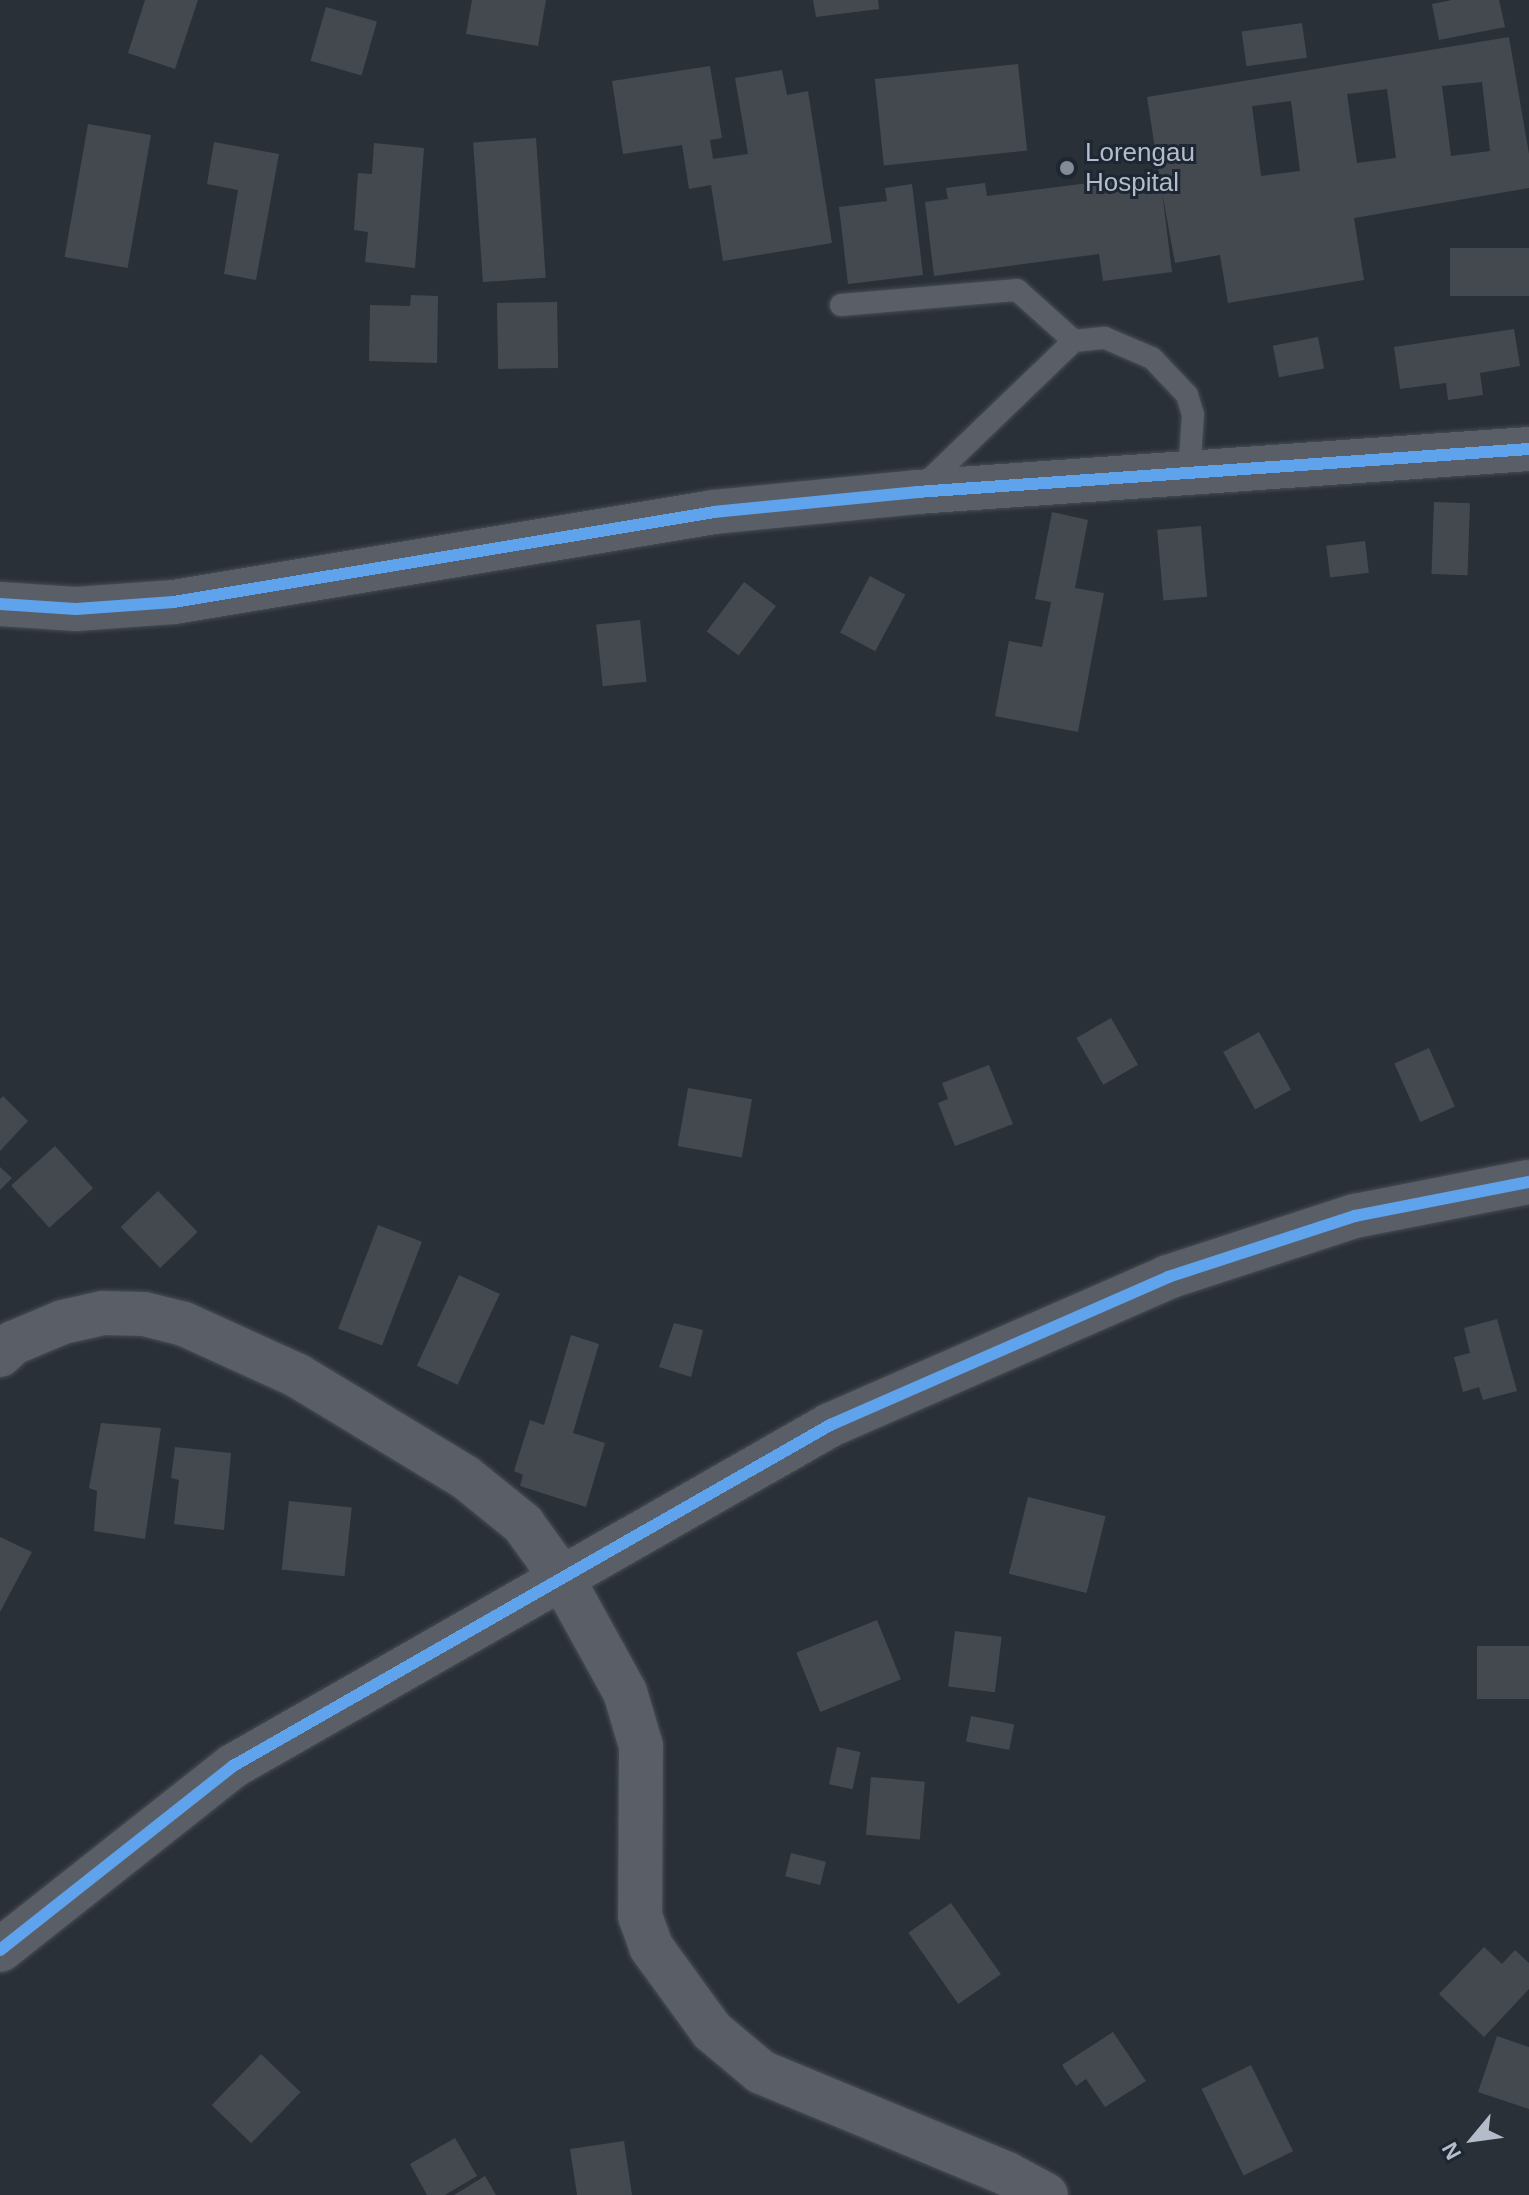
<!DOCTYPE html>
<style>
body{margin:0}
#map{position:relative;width:1529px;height:2195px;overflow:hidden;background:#2a3038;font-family:Arial,sans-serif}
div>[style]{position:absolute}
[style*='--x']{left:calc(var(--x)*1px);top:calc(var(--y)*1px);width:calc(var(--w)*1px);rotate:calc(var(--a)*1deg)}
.building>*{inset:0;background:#444950;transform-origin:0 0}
.roads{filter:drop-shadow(0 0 2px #484c53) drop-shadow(0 0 2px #484c53)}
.service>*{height:22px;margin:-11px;padding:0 11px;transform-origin:11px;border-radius:11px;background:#5a5e66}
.minor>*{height:44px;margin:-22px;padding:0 22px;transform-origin:22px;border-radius:22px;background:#5a5e66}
.cycleway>*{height:12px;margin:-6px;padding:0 6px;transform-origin:6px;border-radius:6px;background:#60a3ed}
.dots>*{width:22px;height:22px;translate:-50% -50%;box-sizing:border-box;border:4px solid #1d2633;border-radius:50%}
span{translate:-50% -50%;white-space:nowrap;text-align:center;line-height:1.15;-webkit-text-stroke:6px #1d2633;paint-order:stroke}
.poi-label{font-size:26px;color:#b4bcc9}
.left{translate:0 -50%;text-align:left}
.north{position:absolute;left:1433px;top:2099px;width:80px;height:80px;-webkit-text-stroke:6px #1d2633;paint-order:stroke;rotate:241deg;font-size:22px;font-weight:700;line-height:32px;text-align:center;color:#b4bcc9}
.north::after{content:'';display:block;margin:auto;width:28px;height:36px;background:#b4bcc9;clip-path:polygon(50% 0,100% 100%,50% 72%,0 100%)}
</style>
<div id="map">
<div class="building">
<div style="clip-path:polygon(145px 0,198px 0,175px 69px,128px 53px)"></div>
<div style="clip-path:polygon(472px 0,546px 0,538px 46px,466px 34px)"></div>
<div style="clip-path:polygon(813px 0,878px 0,879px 9px,816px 17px)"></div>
<div style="clip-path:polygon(1452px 0,1499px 0,1505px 27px,1439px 40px,1432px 4px)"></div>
<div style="left:326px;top:7px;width:53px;height:56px;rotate:16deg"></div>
<div style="left:1302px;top:23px;width:35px;height:61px;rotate:82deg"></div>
<div style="clip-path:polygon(evenodd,1509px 37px,1529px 154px,1529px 188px,1354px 218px,1364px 280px,1228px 303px,1220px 255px,1175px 263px,1162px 192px,1172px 272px,1103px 281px,1099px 254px,934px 276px,925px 202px,948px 199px,946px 188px,985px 183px,987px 196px,1159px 174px,1147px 97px,1509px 37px,1482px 82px,1490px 151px,1451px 156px,1442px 86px,1482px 82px,1509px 37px,1387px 89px,1396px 158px,1357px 163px,1347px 94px,1387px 89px,1509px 37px,1291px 101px,1300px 171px,1261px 176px,1252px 106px,1291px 101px)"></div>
<div style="left:1018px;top:64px;width:87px;height:144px;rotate:84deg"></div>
<div style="clip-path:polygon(710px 66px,722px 138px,710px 140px,713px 159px,748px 154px,735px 78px,782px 70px,787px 95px,808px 91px,832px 243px,723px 261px,711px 185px,689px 189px,682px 145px,623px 154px,612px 81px)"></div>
<div style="left:88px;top:124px;width:64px;height:135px;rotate:10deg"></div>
<div style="left:536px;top:138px;width:140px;height:63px;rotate:86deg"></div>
<div style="clip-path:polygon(214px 142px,279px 154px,256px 280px,224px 274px,238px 190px,207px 184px)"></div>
<div style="clip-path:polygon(374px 143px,424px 148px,415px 268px,365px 262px,368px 232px,354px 230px,358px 173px,372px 174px)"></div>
<div style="clip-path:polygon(912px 184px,923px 275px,848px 284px,839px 207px,887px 201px,885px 188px)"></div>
<div style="left:1529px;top:248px;width:48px;height:79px;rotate:90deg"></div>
<div style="clip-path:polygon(411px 295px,438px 296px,437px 363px,369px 361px,370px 305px,410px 306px)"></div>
<div style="left:557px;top:302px;width:66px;height:60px;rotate:89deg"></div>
<div style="clip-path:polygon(1514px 329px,1520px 366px,1480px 373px,1483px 395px,1448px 400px,1446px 383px,1400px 389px,1394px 347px)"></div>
<div style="left:1318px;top:337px;width:32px;height:46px;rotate:79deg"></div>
<div style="left:1434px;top:502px;width:36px;height:72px;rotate:2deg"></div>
<div style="clip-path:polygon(1052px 512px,1088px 520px,1075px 588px,1104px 593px,1078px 732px,995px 716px,1009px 641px,1042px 647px,1051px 602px,1035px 599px)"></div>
<div style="left:1201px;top:526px;width:71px;height:44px;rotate:85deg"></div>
<div style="left:1365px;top:541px;width:32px;height:39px;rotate:83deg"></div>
<div style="left:870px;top:576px;width:40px;height:64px;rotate:28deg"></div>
<div style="left:744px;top:582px;width:40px;height:62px;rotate:37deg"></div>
<div style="left:640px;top:620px;width:62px;height:44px;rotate:84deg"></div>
<div style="left:1111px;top:1018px;width:54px;height:40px;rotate:60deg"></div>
<div style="left:1259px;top:1032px;width:66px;height:41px;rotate:61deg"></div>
<div style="left:1429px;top:1048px;width:64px;height:38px;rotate:66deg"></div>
<div style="clip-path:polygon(989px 1065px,1013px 1124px,955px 1146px,938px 1103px,948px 1099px,942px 1083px)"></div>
<div style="left:688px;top:1088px;width:65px;height:59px;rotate:10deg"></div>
<div style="clip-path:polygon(3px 1096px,28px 1121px,0 1151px,0 1099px)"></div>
<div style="left:55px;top:1146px;width:57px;height:59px;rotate:48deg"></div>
<div style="clip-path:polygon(0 1167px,12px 1178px,0 1190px)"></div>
<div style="left:158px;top:1191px;width:57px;height:52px;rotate:46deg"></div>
<div style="left:378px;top:1225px;width:47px;height:111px;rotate:21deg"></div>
<div style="left:459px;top:1275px;width:45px;height:100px;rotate:25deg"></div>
<div style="clip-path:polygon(1497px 1319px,1517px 1391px,1483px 1400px,1479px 1387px,1463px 1392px,1454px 1357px,1470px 1353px,1464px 1328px)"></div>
<div style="clip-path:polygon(674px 1323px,703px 1330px,691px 1377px,659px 1367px)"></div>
<div style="clip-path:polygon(571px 1335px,599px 1344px,573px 1433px,605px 1443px,586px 1507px,520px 1486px,523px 1475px,514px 1471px,530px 1420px,544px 1425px)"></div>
<div style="clip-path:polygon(101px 1423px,161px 1428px,145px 1539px,94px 1531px,97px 1491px,89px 1488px)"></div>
<div style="clip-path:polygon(175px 1447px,231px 1453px,224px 1530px,174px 1524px,179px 1480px,171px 1478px)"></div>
<div style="left:1028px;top:1497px;width:80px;height:79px;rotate:14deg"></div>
<div style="left:289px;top:1501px;width:63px;height:69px;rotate:6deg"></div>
<div style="clip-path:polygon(0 1537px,32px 1552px,0 1612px)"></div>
<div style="left:877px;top:1620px;width:64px;height:87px;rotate:68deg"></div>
<div style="left:955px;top:1631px;width:47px;height:56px;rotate:7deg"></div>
<div style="left:1529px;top:1646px;width:53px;height:52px;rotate:90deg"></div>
<div style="left:971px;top:1716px;width:44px;height:26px;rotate:11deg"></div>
<div style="left:837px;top:1747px;width:24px;height:38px;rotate:12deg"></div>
<div style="left:871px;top:1777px;width:54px;height:58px;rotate:5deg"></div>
<div style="left:791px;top:1853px;width:36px;height:24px;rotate:14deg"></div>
<div style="left:951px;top:1903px;width:87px;height:52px;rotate:55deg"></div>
<div style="clip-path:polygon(1484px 1947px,1502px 1964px,1515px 1950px,1529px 1963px,1529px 1989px,1484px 2037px,1439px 1994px)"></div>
<div style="clip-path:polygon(1113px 2032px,1146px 2081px,1105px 2107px,1086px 2079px,1076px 2086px,1062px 2065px)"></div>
<div style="clip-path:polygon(1497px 2036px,1529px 2047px,1529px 2109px,1478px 2092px)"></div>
<div style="left:261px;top:2054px;width:55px;height:71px;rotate:44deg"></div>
<div style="left:1251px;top:2065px;width:96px;height:55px;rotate:64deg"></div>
<div style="clip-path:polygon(455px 2138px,477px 2176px,445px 2195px,427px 2195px,410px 2164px)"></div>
<div style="clip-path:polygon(624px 2141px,632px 2195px,577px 2195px,570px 2149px)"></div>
<div style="clip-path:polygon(485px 2176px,496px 2195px,454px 2195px)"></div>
</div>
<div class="roads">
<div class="service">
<div style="--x:841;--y:305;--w:177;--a:-4.9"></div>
<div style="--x:1017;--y:290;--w:76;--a:41.8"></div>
<div style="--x:920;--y:489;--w:214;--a:-43.9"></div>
<div style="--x:1074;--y:341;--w:31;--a:-6"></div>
<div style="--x:1105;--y:338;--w:51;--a:23.1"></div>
<div style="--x:1152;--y:358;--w:51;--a:46.6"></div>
<div style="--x:1187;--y:395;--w:21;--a:73"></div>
<div style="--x:1193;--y:415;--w:58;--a:93.9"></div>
</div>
<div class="minor">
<div style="--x:0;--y:604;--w:76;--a:3.8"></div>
<div style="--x:76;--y:609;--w:98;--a:-4.1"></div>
<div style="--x:174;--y:602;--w:547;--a:-9.46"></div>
<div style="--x:714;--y:512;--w:204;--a:-5.6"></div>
<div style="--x:917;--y:492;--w:614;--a:-4.02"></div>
<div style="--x:0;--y:1355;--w:18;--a:-43"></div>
<div style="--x:13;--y:1343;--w:54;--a:-22.8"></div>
<div style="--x:63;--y:1322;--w:41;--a:-12.7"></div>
<div style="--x:103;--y:1313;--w:41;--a:1.4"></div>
<div style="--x:144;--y:1314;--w:41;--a:14"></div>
<div style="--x:184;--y:1324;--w:125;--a:24.5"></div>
<div style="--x:298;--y:1376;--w:195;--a:31.2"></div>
<div style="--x:465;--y:1477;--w:75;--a:39"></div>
<div style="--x:523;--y:1524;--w:67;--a:54.2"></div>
<div style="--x:562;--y:1578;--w:130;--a:61.1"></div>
<div style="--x:625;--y:1692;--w:56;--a:73.5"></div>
<div style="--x:641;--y:1746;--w:170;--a:90.3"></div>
<div style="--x:640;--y:1916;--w:33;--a:70"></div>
<div style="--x:651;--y:1947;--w:104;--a:54"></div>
<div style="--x:712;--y:2031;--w:64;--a:39.9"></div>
<div style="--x:761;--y:2072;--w:266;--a:22.5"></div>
<div style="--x:1007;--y:2174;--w:44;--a:28.3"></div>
<div style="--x:0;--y:1950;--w:297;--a:-38.3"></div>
<div style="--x:233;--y:1766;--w:688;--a:-29.73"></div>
<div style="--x:830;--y:1425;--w:369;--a:-23.6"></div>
<div style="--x:1168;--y:1277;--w:197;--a:-18.1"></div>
<div style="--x:1355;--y:1216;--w:177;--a:-11.1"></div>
</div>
</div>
<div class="cycleway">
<div style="--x:0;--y:604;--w:76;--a:3.8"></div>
<div style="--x:76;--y:609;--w:98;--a:-4.1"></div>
<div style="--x:174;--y:602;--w:547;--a:-9.46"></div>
<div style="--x:714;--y:512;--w:204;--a:-5.6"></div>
<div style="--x:917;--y:492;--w:614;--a:-4.02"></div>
<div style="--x:0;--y:1950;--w:297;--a:-38.3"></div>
<div style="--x:233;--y:1766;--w:688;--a:-29.73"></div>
<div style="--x:830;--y:1425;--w:369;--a:-23.6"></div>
<div style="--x:1168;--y:1277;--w:197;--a:-18.1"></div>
<div style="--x:1355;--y:1216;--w:177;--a:-11.1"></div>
</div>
<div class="dots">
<div style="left:1067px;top:168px;background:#848b96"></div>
</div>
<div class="poi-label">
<span class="left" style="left:1085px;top:168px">Lorengau<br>Hospital</span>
</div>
<div class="north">N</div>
</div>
